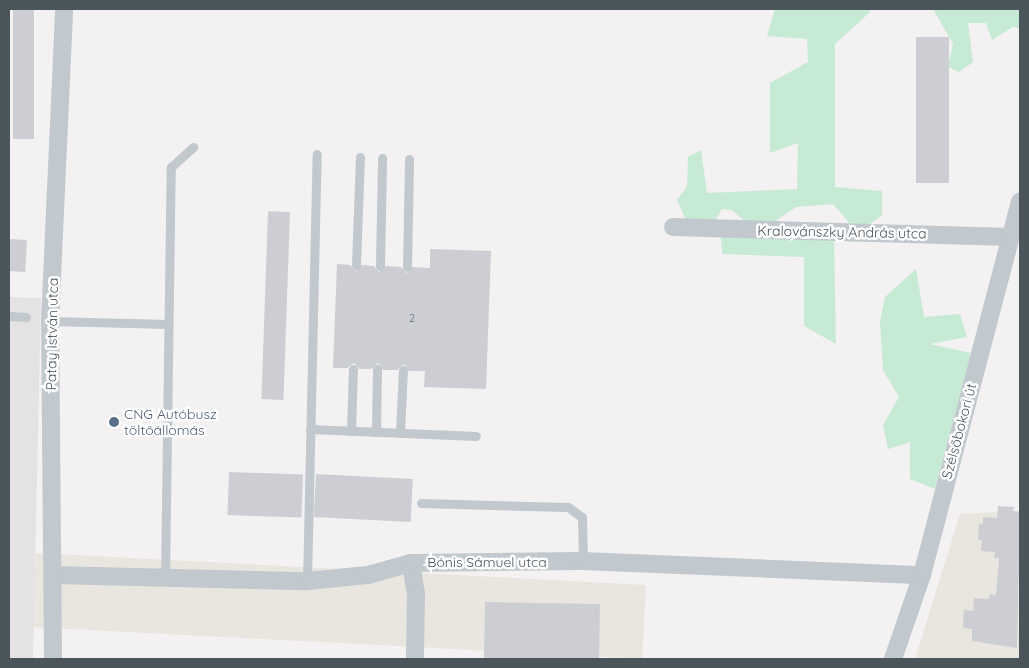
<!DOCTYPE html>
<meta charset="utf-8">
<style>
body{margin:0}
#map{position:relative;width:1029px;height:668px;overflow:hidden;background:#f3f1f1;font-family:Quicksand,sans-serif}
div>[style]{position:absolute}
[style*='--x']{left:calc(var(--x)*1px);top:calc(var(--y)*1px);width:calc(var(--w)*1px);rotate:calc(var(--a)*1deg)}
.commercial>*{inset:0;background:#e9e6df;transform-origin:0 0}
.education>*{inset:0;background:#e4e2e2}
.green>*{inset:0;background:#c6ead3}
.building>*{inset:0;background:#ccced3;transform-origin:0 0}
.lane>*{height:9px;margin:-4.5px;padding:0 4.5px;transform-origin:4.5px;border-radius:4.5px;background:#c1c8ce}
.street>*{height:18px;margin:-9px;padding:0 9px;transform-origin:9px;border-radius:9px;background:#c1c8ce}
.dots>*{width:14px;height:14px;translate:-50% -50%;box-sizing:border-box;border:2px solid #fff;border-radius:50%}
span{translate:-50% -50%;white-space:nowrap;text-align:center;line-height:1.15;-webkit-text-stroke:5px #fff;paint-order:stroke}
.number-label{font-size:11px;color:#6b737a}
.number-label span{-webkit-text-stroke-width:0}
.street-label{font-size:14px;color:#4b555c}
.service-label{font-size:14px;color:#4e5e75}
.left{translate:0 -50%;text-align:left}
.frame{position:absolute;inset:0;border:10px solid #4b555c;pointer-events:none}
</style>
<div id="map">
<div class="commercial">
<div style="clip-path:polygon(1020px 511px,1020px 659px,915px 659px,960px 514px)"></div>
<div style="left:646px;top:585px;width:74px;height:611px;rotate:93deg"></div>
</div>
<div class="education">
<div style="clip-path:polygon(9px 297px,41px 298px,33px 659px,9px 659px)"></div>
</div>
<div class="green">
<div style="clip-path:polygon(775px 9px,868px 9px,870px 12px,835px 44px,835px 187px,882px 191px,882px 215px,858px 233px,833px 204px,796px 207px,770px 225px,748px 224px,732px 210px,722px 209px,710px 229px,690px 229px,677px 200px,687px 186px,688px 157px,701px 150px,707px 193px,797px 189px,798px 143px,770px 153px,770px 83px,808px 62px,807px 39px,767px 36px)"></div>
<div style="clip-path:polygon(933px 9px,1020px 9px,1020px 28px,1013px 27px,992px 40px,986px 23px,968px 23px,973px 62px,959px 72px,948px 67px,953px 44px)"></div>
<div style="clip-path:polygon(721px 236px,834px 239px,836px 344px,804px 326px,804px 257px,722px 254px)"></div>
<div style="clip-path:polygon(916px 269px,924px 317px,960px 314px,967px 337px,930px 344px,971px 353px,935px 489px,910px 479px,910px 442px,888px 449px,883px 425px,899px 397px,883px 370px,880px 322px,885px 297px)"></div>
</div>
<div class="building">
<div style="left:13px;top:9px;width:21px;height:130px"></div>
<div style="left:916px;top:37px;width:33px;height:146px"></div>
<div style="left:290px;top:212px;width:188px;height:22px;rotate:92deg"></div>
<div style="left:9px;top:239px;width:18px;height:32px;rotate:3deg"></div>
<div style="clip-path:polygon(430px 249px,491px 251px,486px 389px,424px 387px,425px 371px,409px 371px,404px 364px,397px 370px,383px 370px,378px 363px,371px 369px,359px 369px,354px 363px,347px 368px,333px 368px,337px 264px,350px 265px,356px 271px,362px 265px,374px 266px,379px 272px,386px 266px,401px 267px,407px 273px,413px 267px,430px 268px)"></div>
<div style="left:229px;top:472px;width:74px;height:43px;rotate:2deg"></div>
<div style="left:316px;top:474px;width:97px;height:43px;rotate:3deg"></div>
<div style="clip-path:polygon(998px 506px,1014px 507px,1013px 511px,1020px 512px,1017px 648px,972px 641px,972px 629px,963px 628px,964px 610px,973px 611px,974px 598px,989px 599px,990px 594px,996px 595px,999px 558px,994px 558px,995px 552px,981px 551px,982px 540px,978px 540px,979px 524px,983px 524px,983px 517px,997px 518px)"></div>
<div style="left:485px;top:602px;width:115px;height:57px;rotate:1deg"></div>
</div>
<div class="lane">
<div style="--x:356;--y:265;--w:108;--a:-87.9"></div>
<div style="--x:380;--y:266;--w:108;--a:-88.9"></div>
<div style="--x:407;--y:267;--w:108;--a:-88.9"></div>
<div style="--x:9;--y:316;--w:17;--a:3"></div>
<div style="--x:50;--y:321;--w:118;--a:1.5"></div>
<div style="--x:310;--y:429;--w:166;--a:2.4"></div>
<div style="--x:351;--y:431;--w:62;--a:-88.2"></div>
<div style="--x:376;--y:432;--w:63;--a:-89.1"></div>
<div style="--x:400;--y:433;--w:63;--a:-87.3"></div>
<div style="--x:421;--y:503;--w:147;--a:1.6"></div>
<div style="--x:568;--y:507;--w:17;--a:36"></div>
<div style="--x:582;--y:517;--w:44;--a:88.7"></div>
<div style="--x:165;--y:578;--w:411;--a:-89.2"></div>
<div style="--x:171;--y:167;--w:30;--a:-42"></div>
<div style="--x:307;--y:581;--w:427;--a:-88.7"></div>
</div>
<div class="street">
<div style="--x:673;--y:227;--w:337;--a:1.7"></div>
<div style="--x:411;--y:563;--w:30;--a:81"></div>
<div style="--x:416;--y:593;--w:66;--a:90.9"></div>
<div style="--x:54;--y:575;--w:253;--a:1.4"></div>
<div style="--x:307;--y:581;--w:61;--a:-5.6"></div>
<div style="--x:368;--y:575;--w:45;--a:-15.6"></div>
<div style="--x:411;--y:563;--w:172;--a:-0.7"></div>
<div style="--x:583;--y:561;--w:339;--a:2.4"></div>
<div style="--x:53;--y:659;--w:338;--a:-90.5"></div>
<div style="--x:50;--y:321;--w:312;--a:-87.4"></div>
<div style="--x:893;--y:659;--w:89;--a:-71"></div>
<div style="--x:922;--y:575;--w:386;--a:-75.3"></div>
</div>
<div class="dots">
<div style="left:114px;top:422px;background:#5c6f8a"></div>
</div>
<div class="number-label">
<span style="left:412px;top:318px">2</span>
</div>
<div class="street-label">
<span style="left:842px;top:232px;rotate:1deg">Kralovánszky András utca</span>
<span style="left:52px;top:334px;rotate:-89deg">Patay István utca</span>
<span style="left:959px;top:431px;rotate:-75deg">Szélsőbokori út</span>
<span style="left:487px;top:562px">Bónis Sámuel utca</span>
</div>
<div class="service-label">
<span class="left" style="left:124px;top:422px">CNG Autóbusz<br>töltőállomás</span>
</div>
<div class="frame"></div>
</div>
